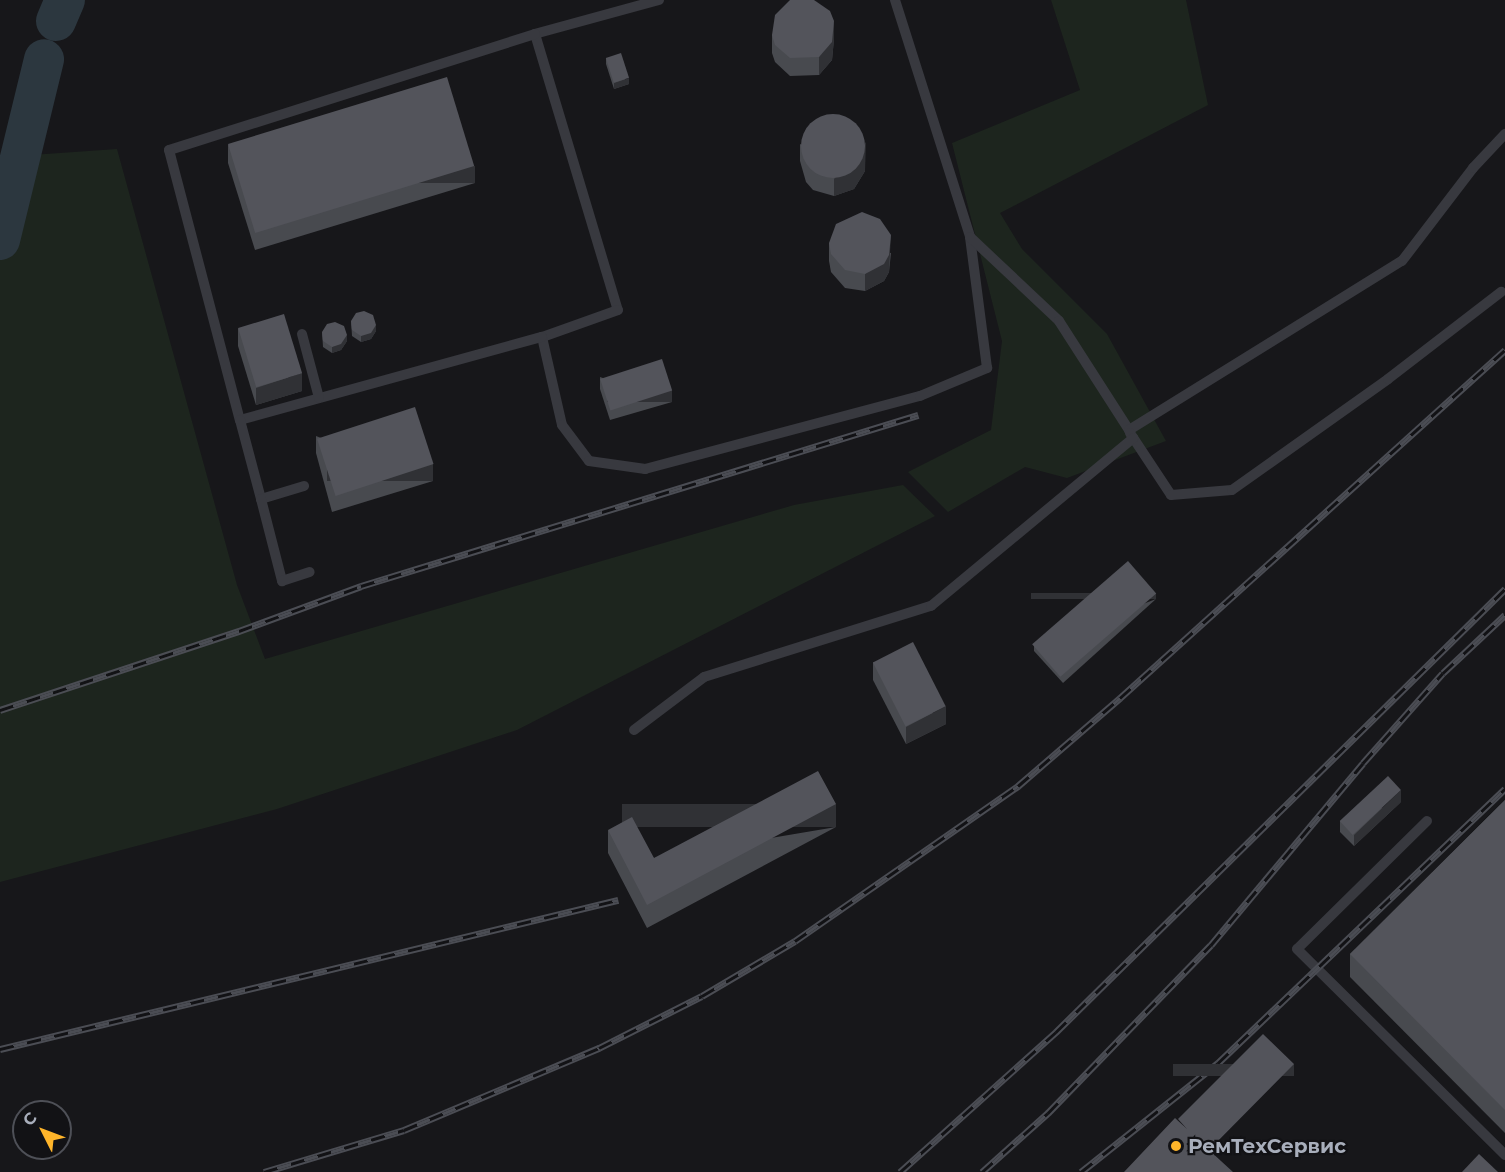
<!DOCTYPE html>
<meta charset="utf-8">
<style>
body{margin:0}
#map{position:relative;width:1505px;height:1172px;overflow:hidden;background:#17171a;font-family:Montserrat,sans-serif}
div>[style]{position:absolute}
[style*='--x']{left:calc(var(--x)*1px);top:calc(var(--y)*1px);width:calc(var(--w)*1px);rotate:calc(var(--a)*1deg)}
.green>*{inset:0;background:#1d251e}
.river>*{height:40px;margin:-20px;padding:0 20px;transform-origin:20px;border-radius:20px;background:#2c373f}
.lane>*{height:10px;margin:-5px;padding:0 5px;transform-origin:5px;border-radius:5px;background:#38393f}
.rail>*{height:7px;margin-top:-3.5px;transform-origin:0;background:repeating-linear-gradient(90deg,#121215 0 14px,#4b4d54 0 28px);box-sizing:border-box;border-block:2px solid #4b4d54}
.wall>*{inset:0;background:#484a4f}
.shaded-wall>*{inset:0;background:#303135;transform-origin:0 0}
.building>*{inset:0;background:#53545b;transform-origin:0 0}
.round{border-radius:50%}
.dots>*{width:16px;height:16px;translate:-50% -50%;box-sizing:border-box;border:3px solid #121215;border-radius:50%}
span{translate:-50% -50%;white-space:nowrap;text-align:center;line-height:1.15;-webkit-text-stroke:4.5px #121215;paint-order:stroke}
.poi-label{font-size:20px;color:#a8aebb;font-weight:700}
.left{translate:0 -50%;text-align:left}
.north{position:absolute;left:12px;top:1100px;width:60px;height:60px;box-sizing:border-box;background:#121215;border:2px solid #4e5057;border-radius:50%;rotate:312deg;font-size:16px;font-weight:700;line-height:24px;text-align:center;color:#a8aebb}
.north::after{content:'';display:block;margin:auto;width:21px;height:27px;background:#ffb52a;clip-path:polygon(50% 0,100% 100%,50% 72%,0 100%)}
</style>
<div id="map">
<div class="green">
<div style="clip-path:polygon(1051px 0,1186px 0,1208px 105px,1000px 213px,1022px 249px,1107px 334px,1166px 441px,1067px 478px,1025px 467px,948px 512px,908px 472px,991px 430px,1002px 341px,952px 143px,1080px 90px)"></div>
<div style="clip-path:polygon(117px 149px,237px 585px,265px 659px,794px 505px,903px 485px,935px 516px,517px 730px,277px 809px,0 882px,0 168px,3px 157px)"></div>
</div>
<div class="river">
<div style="--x:56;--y:21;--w:23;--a:-67"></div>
<div style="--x:0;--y:240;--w:186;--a:-76.3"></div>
</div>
<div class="lane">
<div style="--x:659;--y:0;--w:129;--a:164.7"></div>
<div style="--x:535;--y:34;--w:288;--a:73.3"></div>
<div style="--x:618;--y:310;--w:81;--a:160.4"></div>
<div style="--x:542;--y:337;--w:90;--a:77.2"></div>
<div style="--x:562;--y:425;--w:45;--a:53.1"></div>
<div style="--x:589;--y:461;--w:57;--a:8.1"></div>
<div style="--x:645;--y:469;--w:285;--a:-14.9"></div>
<div style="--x:920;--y:396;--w:73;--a:-22.7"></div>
<div style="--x:987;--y:368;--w:132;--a:-97.4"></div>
<div style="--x:895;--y:0;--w:249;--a:72.4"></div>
<div style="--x:970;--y:237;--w:122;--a:43.3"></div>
<div style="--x:1059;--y:321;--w:130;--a:57.3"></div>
<div style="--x:1129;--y:430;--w:321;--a:-31.8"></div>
<div style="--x:1402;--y:261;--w:117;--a:-52.6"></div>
<div style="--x:1473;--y:168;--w:47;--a:-46.7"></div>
<div style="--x:535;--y:34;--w:384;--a:162.4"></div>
<div style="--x:169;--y:150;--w:279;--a:75.3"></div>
<div style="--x:240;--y:420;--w:313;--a:-15.4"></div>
<div style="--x:302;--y:334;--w:66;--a:75.1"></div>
<div style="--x:240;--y:420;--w:82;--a:75.1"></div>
<div style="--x:261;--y:499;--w:45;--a:-16.8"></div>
<div style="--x:1130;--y:433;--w:74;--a:56.5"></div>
<div style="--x:1171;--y:495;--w:61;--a:-4.7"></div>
<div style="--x:1232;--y:490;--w:191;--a:-35.4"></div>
<div style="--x:1388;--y:379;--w:143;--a:-37.6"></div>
<div style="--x:261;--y:499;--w:85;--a:75.6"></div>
<div style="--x:282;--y:581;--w:29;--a:-18"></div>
<div style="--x:634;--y:730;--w:88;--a:-37.1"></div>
<div style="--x:704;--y:677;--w:238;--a:-17.4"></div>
<div style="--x:931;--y:606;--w:263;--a:-39.7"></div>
<div style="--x:1427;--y:821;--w:182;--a:135.4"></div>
<div style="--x:1297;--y:949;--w:293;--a:44.7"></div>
</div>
<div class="rail">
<div style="--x:0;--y:710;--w:252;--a:-18.3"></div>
<div style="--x:239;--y:631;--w:130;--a:-20.2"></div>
<div style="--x:361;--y:586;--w:583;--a:-17.07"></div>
<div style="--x:0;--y:1049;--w:636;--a:-13.56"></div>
<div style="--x:264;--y:1172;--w:146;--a:-16.7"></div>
<div style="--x:404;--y:1130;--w:212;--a:-22.8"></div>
<div style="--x:599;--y:1048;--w:115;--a:-26.8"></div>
<div style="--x:702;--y:996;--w:108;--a:-30.6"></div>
<div style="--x:795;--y:941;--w:272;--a:-34.8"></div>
<div style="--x:1018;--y:786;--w:135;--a:-40.8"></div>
<div style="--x:1120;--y:698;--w:519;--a:-42.11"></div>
<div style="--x:900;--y:1172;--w:210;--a:-41.9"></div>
<div style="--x:1056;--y:1032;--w:631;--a:-44.61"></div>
<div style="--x:982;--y:1172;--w:89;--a:-41.8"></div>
<div style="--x:1048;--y:1113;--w:234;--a:-45.9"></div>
<div style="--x:1211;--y:945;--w:237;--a:-50.1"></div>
<div style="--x:1363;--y:763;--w:120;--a:-48.4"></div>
<div style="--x:1443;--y:673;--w:85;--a:-43.1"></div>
<div style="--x:1081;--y:1172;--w:175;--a:-38.5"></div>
<div style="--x:1218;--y:1063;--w:397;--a:-43.7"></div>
</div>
<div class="wall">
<div style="clip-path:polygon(772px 35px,834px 39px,832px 60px,819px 75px,790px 76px,775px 62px,772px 53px)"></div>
<div style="clip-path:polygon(606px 58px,629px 84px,614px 89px,606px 64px)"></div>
<div style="clip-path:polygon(800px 144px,865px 171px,854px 189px,834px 196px,813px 190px,806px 182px,800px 161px)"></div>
<div style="clip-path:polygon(228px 145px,475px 183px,255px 250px,228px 163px)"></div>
<div style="clip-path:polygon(829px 243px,891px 253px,889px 272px,884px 281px,865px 291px,845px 288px,831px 272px,829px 261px)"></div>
<div style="clip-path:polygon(351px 321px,376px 331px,371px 339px,361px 342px,352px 336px)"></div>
<div style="clip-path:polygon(238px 328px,302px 391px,256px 405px,238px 346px)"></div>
<div style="clip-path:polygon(322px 332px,347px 341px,341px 350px,332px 353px,323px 347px)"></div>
<div style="clip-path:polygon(600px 377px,672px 402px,610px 420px,600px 389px)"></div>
<div style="clip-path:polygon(316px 436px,433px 481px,332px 512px,316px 453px)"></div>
<div style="clip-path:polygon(1156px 599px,1063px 683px,1034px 651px,1034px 646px)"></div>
<div style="clip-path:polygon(873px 662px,946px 724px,906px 744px,873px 680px)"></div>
<div style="clip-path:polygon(1505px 800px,1505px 1133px,1350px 977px,1350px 954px)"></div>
<div style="clip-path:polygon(1401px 802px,1354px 846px,1340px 832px,1340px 821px)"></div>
<div style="clip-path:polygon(836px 827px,647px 928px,608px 853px,608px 830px,654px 858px)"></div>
</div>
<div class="shaded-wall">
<div style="clip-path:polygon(834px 21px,834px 39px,832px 60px,819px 75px,819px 57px)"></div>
<div style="clip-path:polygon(629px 78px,629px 84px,614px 89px,614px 83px)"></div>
<div style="clip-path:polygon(866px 142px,865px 171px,854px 189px,834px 196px,834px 179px)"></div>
<div style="left:475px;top:166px;width:17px;height:230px;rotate:90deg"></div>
<div style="clip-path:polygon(891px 235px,889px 272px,884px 281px,865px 291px,865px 274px)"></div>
<div style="clip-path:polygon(376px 325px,376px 331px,371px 339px,361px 342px,361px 336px)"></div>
<div style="clip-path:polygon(347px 335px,347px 341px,341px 350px,332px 353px,332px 347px)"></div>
<div style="clip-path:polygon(302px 373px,302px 391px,256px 405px,256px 388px)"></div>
<div style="left:672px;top:390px;width:12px;height:65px;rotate:90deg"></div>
<div style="left:433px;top:464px;width:17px;height:106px;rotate:90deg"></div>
<div style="left:1156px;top:593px;width:6px;height:125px;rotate:90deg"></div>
<div style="clip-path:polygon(946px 706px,946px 724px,906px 744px,906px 727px)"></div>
<div style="clip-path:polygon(1401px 790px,1401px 802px,1354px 846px,1354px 835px)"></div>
<div style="left:836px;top:804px;width:23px;height:214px;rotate:90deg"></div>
<div style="left:1294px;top:1064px;width:12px;height:121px;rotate:90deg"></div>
</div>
<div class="building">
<div style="clip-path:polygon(790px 0,814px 0,830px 11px,834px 21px,832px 42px,819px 57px,790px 58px,775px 45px,772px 35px,775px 15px)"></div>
<div style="left:621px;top:53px;width:26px;height:16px;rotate:72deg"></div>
<div style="left:447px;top:77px;width:93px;height:229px;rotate:73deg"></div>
<div class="round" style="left:801px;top:114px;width:64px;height:64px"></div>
<div style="clip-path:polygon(862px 212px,880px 219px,891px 235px,889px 255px,884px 264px,865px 274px,845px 270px,831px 254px,829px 243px,836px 224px)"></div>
<div style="clip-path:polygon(364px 311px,373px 315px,376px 325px,371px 333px,361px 336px,352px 330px,351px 321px,356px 313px)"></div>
<div style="left:284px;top:314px;width:62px;height:48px;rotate:73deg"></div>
<div style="clip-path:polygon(335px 322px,344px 326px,347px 335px,341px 344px,332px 347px,323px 341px,322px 332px,327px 324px)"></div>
<div style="left:662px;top:359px;width:33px;height:65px;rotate:72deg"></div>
<div style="left:415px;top:407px;width:60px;height:103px;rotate:72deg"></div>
<div style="left:1128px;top:561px;width:43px;height:127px;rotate:49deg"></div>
<div style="left:913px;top:642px;width:72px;height:45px;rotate:63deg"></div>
<div style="clip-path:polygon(818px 771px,836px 804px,647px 905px,608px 830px,632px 817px,654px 858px)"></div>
<div style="left:1388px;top:776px;width:19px;height:66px;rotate:47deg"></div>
<div style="clip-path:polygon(1505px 800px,1505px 1110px,1350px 954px)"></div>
<div style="clip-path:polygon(1263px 1034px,1294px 1064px,1209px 1150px,1233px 1172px,1124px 1172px,1175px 1118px,1187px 1129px,1178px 1119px)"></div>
<div style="clip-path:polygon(1479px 1154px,1498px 1172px,1462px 1172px)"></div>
</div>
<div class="dots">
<div style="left:1176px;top:1146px;background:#ffb52a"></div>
</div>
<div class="poi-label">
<span class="left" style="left:1188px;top:1146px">РемТехСервис</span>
</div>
<div class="north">С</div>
</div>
